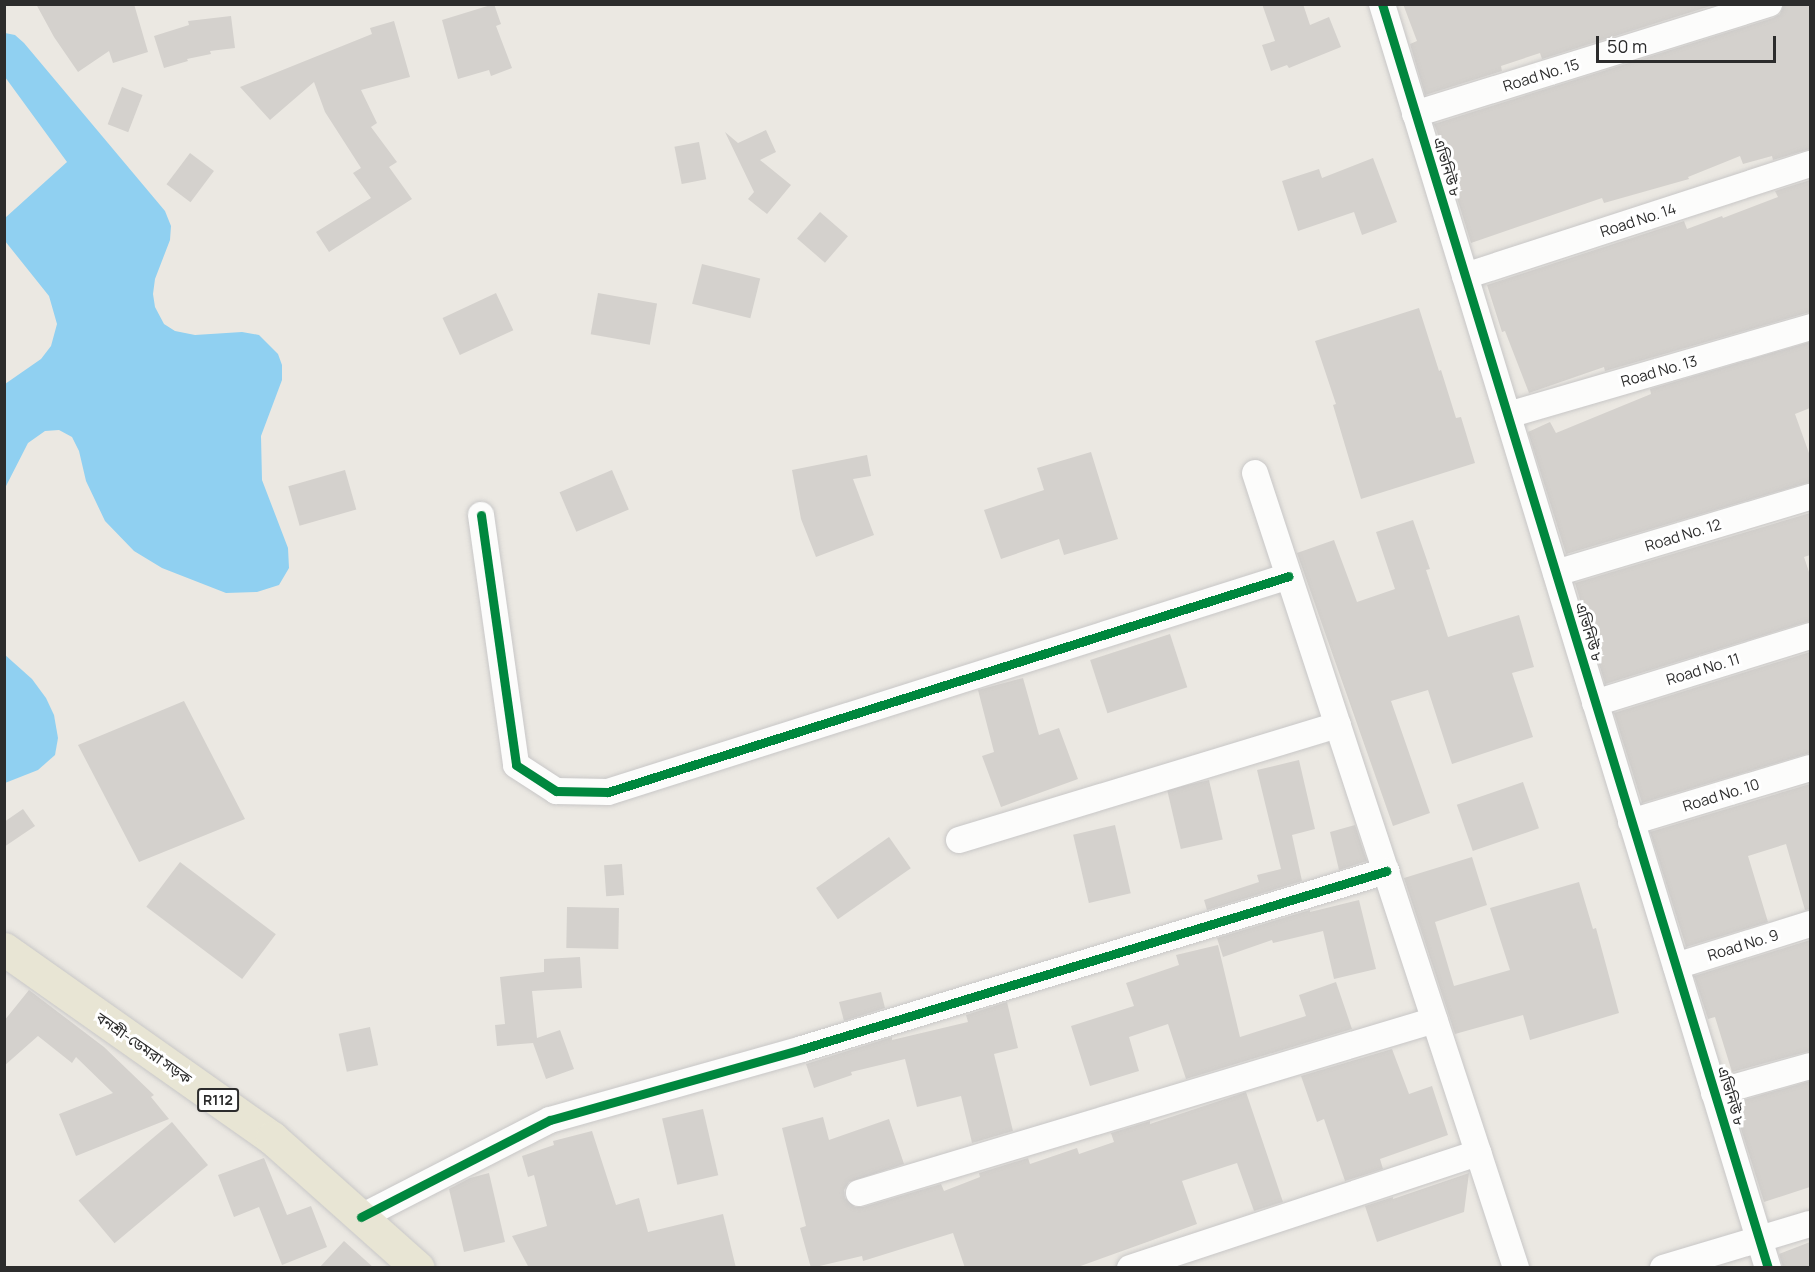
<!DOCTYPE html>
<meta charset="utf-8">
<style>
body{margin:0}
#map{position:relative;width:1815px;height:1272px;overflow:hidden;background:#ebe8e2;font-family:Manrope,"Noto Sans Bengali",sans-serif}
div>[style]{position:absolute}
[style*='--x']{left:calc(var(--x)*1px);top:calc(var(--y)*1px);width:calc(var(--w)*1px);rotate:calc(var(--a)*1deg)}
.water>*{inset:0;background:#90d0f1}
.building>*{inset:0;background:#d4d1cd;transform-origin:0 0}
.roads{filter:drop-shadow(0 0 2px #c8c7c7) drop-shadow(0 0 2px #c8c7c7)}
.minor>*{height:26px;margin:-13px;padding:0 13px;transform-origin:13px;border-radius:13px;background:#fcfcfb}
.major>*{height:33px;margin:-16.5px;padding:0 16.5px;transform-origin:16.5px;border-radius:16.5px;background:#e8e5d4}
.cycleway>*{height:9px;margin:-4.5px;padding:0 4.5px;transform-origin:4.5px;border-radius:4.5px;background:#00873e}
span{translate:-50% -50%;white-space:nowrap;text-align:center;line-height:1.15;-webkit-text-stroke:6px #fff;paint-order:stroke}
.shield-label span{padding:2px 4px;background:#fff;border:2px solid;border-radius:4px;-webkit-text-stroke-width:0}
.shield-label{font-size:14px;color:#2c2c2c;font-weight:700}
.street-label{font-size:15px;color:#2c2c2c}
.frame{position:absolute;inset:0;border:6px solid #2c2c2c;pointer-events:none}
.scale{position:absolute;left:1596px;top:36px;width:180px;height:27px;box-sizing:border-box;border:3px solid #2c2c2c;border-top:0;padding-left:8px;font-size:18px;line-height:21px;white-space:nowrap;color:#2c2c2c;-webkit-text-stroke:4px #fff;paint-order:stroke}
</style>
<div id="map">
<div class="water">
<div style="clip-path:polygon(5px 33px,15px 35px,24px 43px,165px 211px,171px 226px,170px 240px,155px 279px,153px 294px,155px 307px,164px 324px,175px 331px,195px 335px,242px 332px,259px 335px,278px 354px,282px 365px,282px 380px,261px 436px,262px 480px,288px 548px,289px 568px,279px 585px,257px 592px,226px 593px,162px 568px,134px 551px,105px 521px,86px 481px,79px 451px,72px 437px,59px 430px,45px 431px,28px 443px,5px 488px,5px 384px,41px 359px,51px 346px,57px 324px,49px 296px,5px 241px,5px 218px,67px 162px,5px 77px)"></div>
<div style="clip-path:polygon(4px 654px,32px 679px,46px 698px,54px 715px,58px 738px,55px 755px,38px 770px,5px 783px)"></div>
</div>
<div class="building">
<div style="clip-path:polygon(36px 4px,134px 4px,148px 52px,113px 63px,109px 51px,78px 72px,54px 37px)"></div>
<div style="clip-path:polygon(494px 4px,501px 24px,496px 26px,512px 68px,491px 76px,489px 70px,458px 79px,442px 20px)"></div>
<div style="clip-path:polygon(1262px 4px,1303px 4px,1310px 25px,1329px 17px,1341px 47px,1289px 68px,1287px 65px,1271px 71px,1262px 45px,1275px 41px)"></div>
<div style="clip-path:polygon(1403px 4px,1717px 4px,1542px 59px,1540px 53px,1501px 66px,1502px 71px,1425px 95px,1410px 44px,1417px 41px)"></div>
<div style="clip-path:polygon(1784px 4px,1810px 4px,1810px 149px,1773px 160px,1772px 156px,1743px 164px,1740px 156px,1688px 177px,1689px 179px,1604px 203px,1602px 198px,1471px 243px,1453px 185px,1457px 184px,1434px 124px,1773px 18px,1780px 14px)"></div>
<div style="clip-path:polygon(231px 16px,235px 48px,210px 51px,211px 54px,187px 59px,188px 61px,164px 68px,154px 36px,189px 25px,188px 21px)"></div>
<div style="clip-path:polygon(394px 21px,410px 77px,361px 90px,377px 123px,371px 127px,397px 162px,389px 167px,412px 199px,329px 252px,316px 232px,371px 198px,353px 173px,361px 168px,325px 112px,314px 82px,270px 120px,240px 87px,372px 34px,370px 28px)"></div>
<div style="left:122px;top:87px;width:22px;height:40px;rotate:21deg"></div>
<div style="clip-path:polygon(766px 130px,776px 152px,760px 160px,791px 185px,767px 214px,748px 199px,754px 192px,725px 132px,738px 143px)"></div>
<div style="left:699px;top:142px;width:38px;height:25px;rotate:79deg"></div>
<div style="left:190px;top:153px;width:30px;height:39px;rotate:37deg"></div>
<div style="clip-path:polygon(1373px 158px,1397px 222px,1362px 235px,1354px 212px,1298px 231px,1282px 181px,1319px 169px,1322px 178px)"></div>
<div style="clip-path:polygon(1810px 180px,1810px 312px,1605px 371px,1604px 367px,1529px 393px,1505px 331px,1502px 332px,1487px 285px,1684px 221px,1687px 229px,1722px 216px,1723px 218px,1778px 197px,1775px 191px)"></div>
<div style="left:820px;top:212px;width:37px;height:35px;rotate:41deg"></div>
<div style="left:702px;top:264px;width:60px;height:41px;rotate:14deg"></div>
<div style="left:496px;top:293px;width:41px;height:59px;rotate:65deg"></div>
<div style="left:598px;top:293px;width:60px;height:42px;rotate:10deg"></div>
<div style="clip-path:polygon(1419px 308px,1439px 371px,1441px 370px,1456px 418px,1461px 417px,1475px 463px,1361px 499px,1333px 405px,1336px 404px,1315px 341px)"></div>
<div style="clip-path:polygon(1810px 342px,1810px 408px,1795px 414px,1810px 456px,1810px 482px,1566px 554px,1528px 432px,1550px 422px,1556px 433px,1651px 394px,1650px 389px)"></div>
<div style="clip-path:polygon(1091px 452px,1118px 539px,1064px 555px,1059px 539px,1001px 559px,984px 510px,1044px 490px,1037px 468px)"></div>
<div style="clip-path:polygon(867px 455px,871px 476px,853px 479px,874px 535px,816px 557px,801px 519px,792px 470px)"></div>
<div style="left:345px;top:470px;width:41px;height:59px;rotate:74deg"></div>
<div style="left:612px;top:470px;width:43px;height:57px;rotate:67deg"></div>
<div style="clip-path:polygon(1810px 513px,1810px 555px,1804px 557px,1810px 575px,1810px 621px,1605px 684px,1575px 583px)"></div>
<div style="clip-path:polygon(1413px 520px,1430px 569px,1426px 570px,1448px 637px,1519px 615px,1534px 667px,1512px 673px,1533px 737px,1452px 764px,1428px 690px,1391px 701px,1430px 813px,1393px 826px,1297px 553px,1334px 540px,1357px 602px,1395px 589px,1376px 532px)"></div>
<div style="left:1170px;top:634px;width:56px;height:84px;rotate:72deg"></div>
<div style="clip-path:polygon(1810px 652px,1810px 753px,1642px 803px,1614px 713px)"></div>
<div style="clip-path:polygon(1023px 678px,1039px 735px,1059px 728px,1078px 779px,1001px 807px,982px 756px,994px 752px,978px 690px)"></div>
<div style="clip-path:polygon(184px 701px,245px 819px,139px 862px,78px 745px)"></div>
<div style="clip-path:polygon(1299px 760px,1315px 829px,1292px 835px,1302px 881px,1207px 910px,1204px 900px,1259px 882px,1257px 875px,1281px 869px,1257px 770px)"></div>
<div style="left:1209px;top:780px;width:61px;height:43px;rotate:77deg"></div>
<div style="left:1523px;top:782px;width:49px;height:70px;rotate:71deg"></div>
<div style="clip-path:polygon(1810px 784px,1810px 909px,1805px 910px,1786px 844px,1748px 856px,1768px 922px,1686px 947px,1650px 832px)"></div>
<div style="clip-path:polygon(23px 809px,35px 826px,4px 847px,4px 822px)"></div>
<div style="left:1115px;top:825px;width:70px;height:43px;rotate:77deg"></div>
<div style="clip-path:polygon(1355px 825px,1367px 861px,1339px 870px,1330px 832px)"></div>
<div style="left:889px;top:837px;width:38px;height:89px;rotate:55deg"></div>
<div style="clip-path:polygon(1472px 857px,1487px 905px,1435px 922px,1454px 986px,1510px 970px,1490px 908px,1579px 882px,1593px 929px,1596px 928px,1619px 1013px,1530px 1040px,1523px 1015px,1455px 1034px,1404px 878px)"></div>
<div style="left:180px;top:862px;width:120px;height:56px;rotate:37deg"></div>
<div style="left:622px;top:864px;width:31px;height:18px;rotate:86deg"></div>
<div style="clip-path:polygon(1359px 900px,1376px 969px,1334px 979px,1323px 931px,1273px 943px,1272px 940px,1223px 957px,1217px 938px,1310px 910px,1310px 912px)"></div>
<div style="left:567px;top:907px;width:52px;height:41px;rotate:1deg"></div>
<div style="clip-path:polygon(1810px 940px,1810px 1051px,1732px 1072px,1715px 1017px,1708px 1019px,1694px 976px)"></div>
<div style="clip-path:polygon(1218px 945px,1240px 1037px,1306px 1016px,1299px 995px,1336px 982px,1352px 1029px,1186px 1079px,1168px 1024px,1129px 1037px,1139px 1071px,1090px 1086px,1071px 1026px,1134px 1006px,1126px 983px,1179px 965px,1176px 955px)"></div>
<div style="clip-path:polygon(580px 957px,582px 988px,532px 991px,537px 1038px,560px 1030px,574px 1069px,546px 1079px,533px 1043px,497px 1046px,495px 1025px,505px 1024px,500px 977px,544px 972px,544px 959px)"></div>
<div style="clip-path:polygon(29px 990px,104px 1047px,154px 1095px,151px 1097px,169px 1119px,76px 1156px,59px 1114px,113px 1093px,76px 1057px,72px 1063px,38px 1036px,4px 1066px,4px 1021px)"></div>
<div style="clip-path:polygon(881px 992px,885px 1008px,844px 1021px,839px 1002px)"></div>
<div style="clip-path:polygon(1007px 1002px,1018px 1048px,994px 1054px,1013px 1131px,972px 1143px,961px 1096px,917px 1107px,905px 1059px,851px 1072px,852px 1075px,814px 1088px,806px 1064px,892px 1037px,892px 1040px,968px 1022px,966px 1015px)"></div>
<div style="left:370px;top:1027px;width:39px;height:32px;rotate:78deg"></div>
<div style="clip-path:polygon(1392px 1049px,1409px 1094px,1432px 1086px,1448px 1135px,1380px 1159px,1383px 1169px,1345px 1181px,1324px 1119px,1317px 1122px,1301px 1076px)"></div>
<div style="clip-path:polygon(1810px 1081px,1810px 1187px,1764px 1202px,1733px 1103px)"></div>
<div style="clip-path:polygon(1246px 1092px,1283px 1202px,1254px 1211px,1237px 1163px,1182px 1181px,1197px 1224px,1075px 1268px,965px 1268px,953px 1233px,863px 1261px,862px 1256px,811px 1268px,800px 1228px,806px 1226px,782px 1128px,823px 1117px,829px 1140px,889px 1119px,904px 1164px,849px 1182px,844px 1190px,845px 1198px,855px 1207px,863px 1207px,941px 1184px,944px 1191px,980px 1177px,979px 1173px,1028px 1158px,1030px 1164px,1077px 1148px,1079px 1154px,1114px 1142px,1111px 1133px,1150px 1121px,1150px 1124px)"></div>
<div style="left:703px;top:1109px;width:68px;height:42px;rotate:77deg"></div>
<div style="left:172px;top:1122px;width:56px;height:122px;rotate:50deg"></div>
<div style="clip-path:polygon(592px 1131px,616px 1205px,639px 1198px,648px 1232px,723px 1214px,736px 1268px,529px 1268px,512px 1236px,547px 1226px,534px 1175px,528px 1177px,522px 1156px,554px 1145px,553px 1141px)"></div>
<div style="clip-path:polygon(264px 1158px,287px 1215px,311px 1206px,327px 1247px,282px 1265px,259px 1207px,234px 1217px,218px 1175px)"></div>
<div style="clip-path:polygon(489px 1173px,505px 1242px,464px 1252px,449px 1189px,470px 1178px)"></div>
<div style="clip-path:polygon(1469px 1173px,1464px 1212px,1377px 1242px,1365px 1206px,1393px 1197px,1393px 1199px)"></div>
<div style="clip-path:polygon(344px 1241px,374px 1268px,319px 1268px)"></div>
<div style="clip-path:polygon(1810px 1242px,1810px 1268px,1783px 1268px,1779px 1254px)"></div>
</div>
<div class="roads">
<div class="minor">
<div style="--x:1382;--y:4;--w:1322;--a:73.02"></div>
<div style="--x:1415;--y:114;--w:371;--a:-17.3"></div>
<div style="--x:1465;--y:276;--w:363;--a:-18"></div>
<div style="--x:1508;--y:415;--w:315;--a:-16.2"></div>
<div style="--x:1255;--y:473;--w:837;--a:71.82"></div>
<div style="--x:481;--y:515;--w:252;--a:82"></div>
<div style="--x:516;--y:765;--w:48;--a:33"></div>
<div style="--x:556;--y:791;--w:52;--a:1.1"></div>
<div style="--x:608;--y:792;--w:714;--a:-17.6"></div>
<div style="--x:1556;--y:573;--w:265;--a:-16.7"></div>
<div style="--x:1595;--y:703;--w:225;--a:-17.3"></div>
<div style="--x:1631;--y:822;--w:187;--a:-16.8"></div>
<div style="--x:959;--y:840;--w:396;--a:-16.9"></div>
<div style="--x:1676;--y:966;--w:140;--a:-17.4"></div>
<div style="--x:1714;--y:1093;--w:100;--a:-15.7"></div>
<div style="--x:859;--y:1193;--w:601;--a:-16.72"></div>
<div style="--x:361;--y:1217;--w:212;--a:-27.2"></div>
<div style="--x:550;--y:1120;--w:262;--a:-15.7"></div>
<div style="--x:802;--y:1049;--w:611;--a:-16.95"></div>
<div style="--x:1130;--y:1268;--w:367;--a:-18.3"></div>
<div style="--x:1663;--y:1268;--w:153;--a:-16.7"></div>
</div>
<div class="major">
<div style="--x:4;--y:949;--w:328;--a:35.2"></div>
<div style="--x:272;--y:1138;--w:195;--a:41.7"></div>
</div>
</div>
<div class="cycleway">
<div style="--x:1382;--y:4;--w:1322;--a:73.02"></div>
<div style="--x:481;--y:515;--w:252;--a:82"></div>
<div style="--x:516;--y:765;--w:48;--a:33"></div>
<div style="--x:556;--y:791;--w:52;--a:1.1"></div>
<div style="--x:608;--y:792;--w:714;--a:-17.6"></div>
<div style="--x:361;--y:1217;--w:212;--a:-27.2"></div>
<div style="--x:550;--y:1120;--w:262;--a:-15.7"></div>
<div style="--x:802;--y:1049;--w:611;--a:-16.95"></div>
</div>
<div class="shield-label">
<span style="left:218px;top:1100px">R112</span>
</div>
<div class="street-label">
<span style="left:1541px;top:75px;rotate:-17deg">Road No. 15</span>
<span style="left:1447px;top:167px;rotate:73deg">এভিনিউ ৮</span>
<span style="left:1638px;top:220px;rotate:-18deg">Road No. 14</span>
<span style="left:1659px;top:371px;rotate:-16deg">Road No. 13</span>
<span style="left:1683px;top:535px;rotate:-17deg">Road No. 12</span>
<span style="left:1589px;top:632px;rotate:73deg">এভিনিউ ৮</span>
<span style="left:1703px;top:669px;rotate:-17deg">Road No. 11</span>
<span style="left:1721px;top:795px;rotate:-17deg">Road No. 10</span>
<span style="left:1743px;top:945px;rotate:-17deg">Road No. 9</span>
<span style="left:144px;top:1048px;rotate:35deg">বনশ্রী-ডেমরা সড়ক</span>
<span style="left:1731px;top:1096px;rotate:73deg">এভিনিউ ৮</span>
</div>
<div class="frame"></div>
<div class="scale">50 m</div>
</div>
